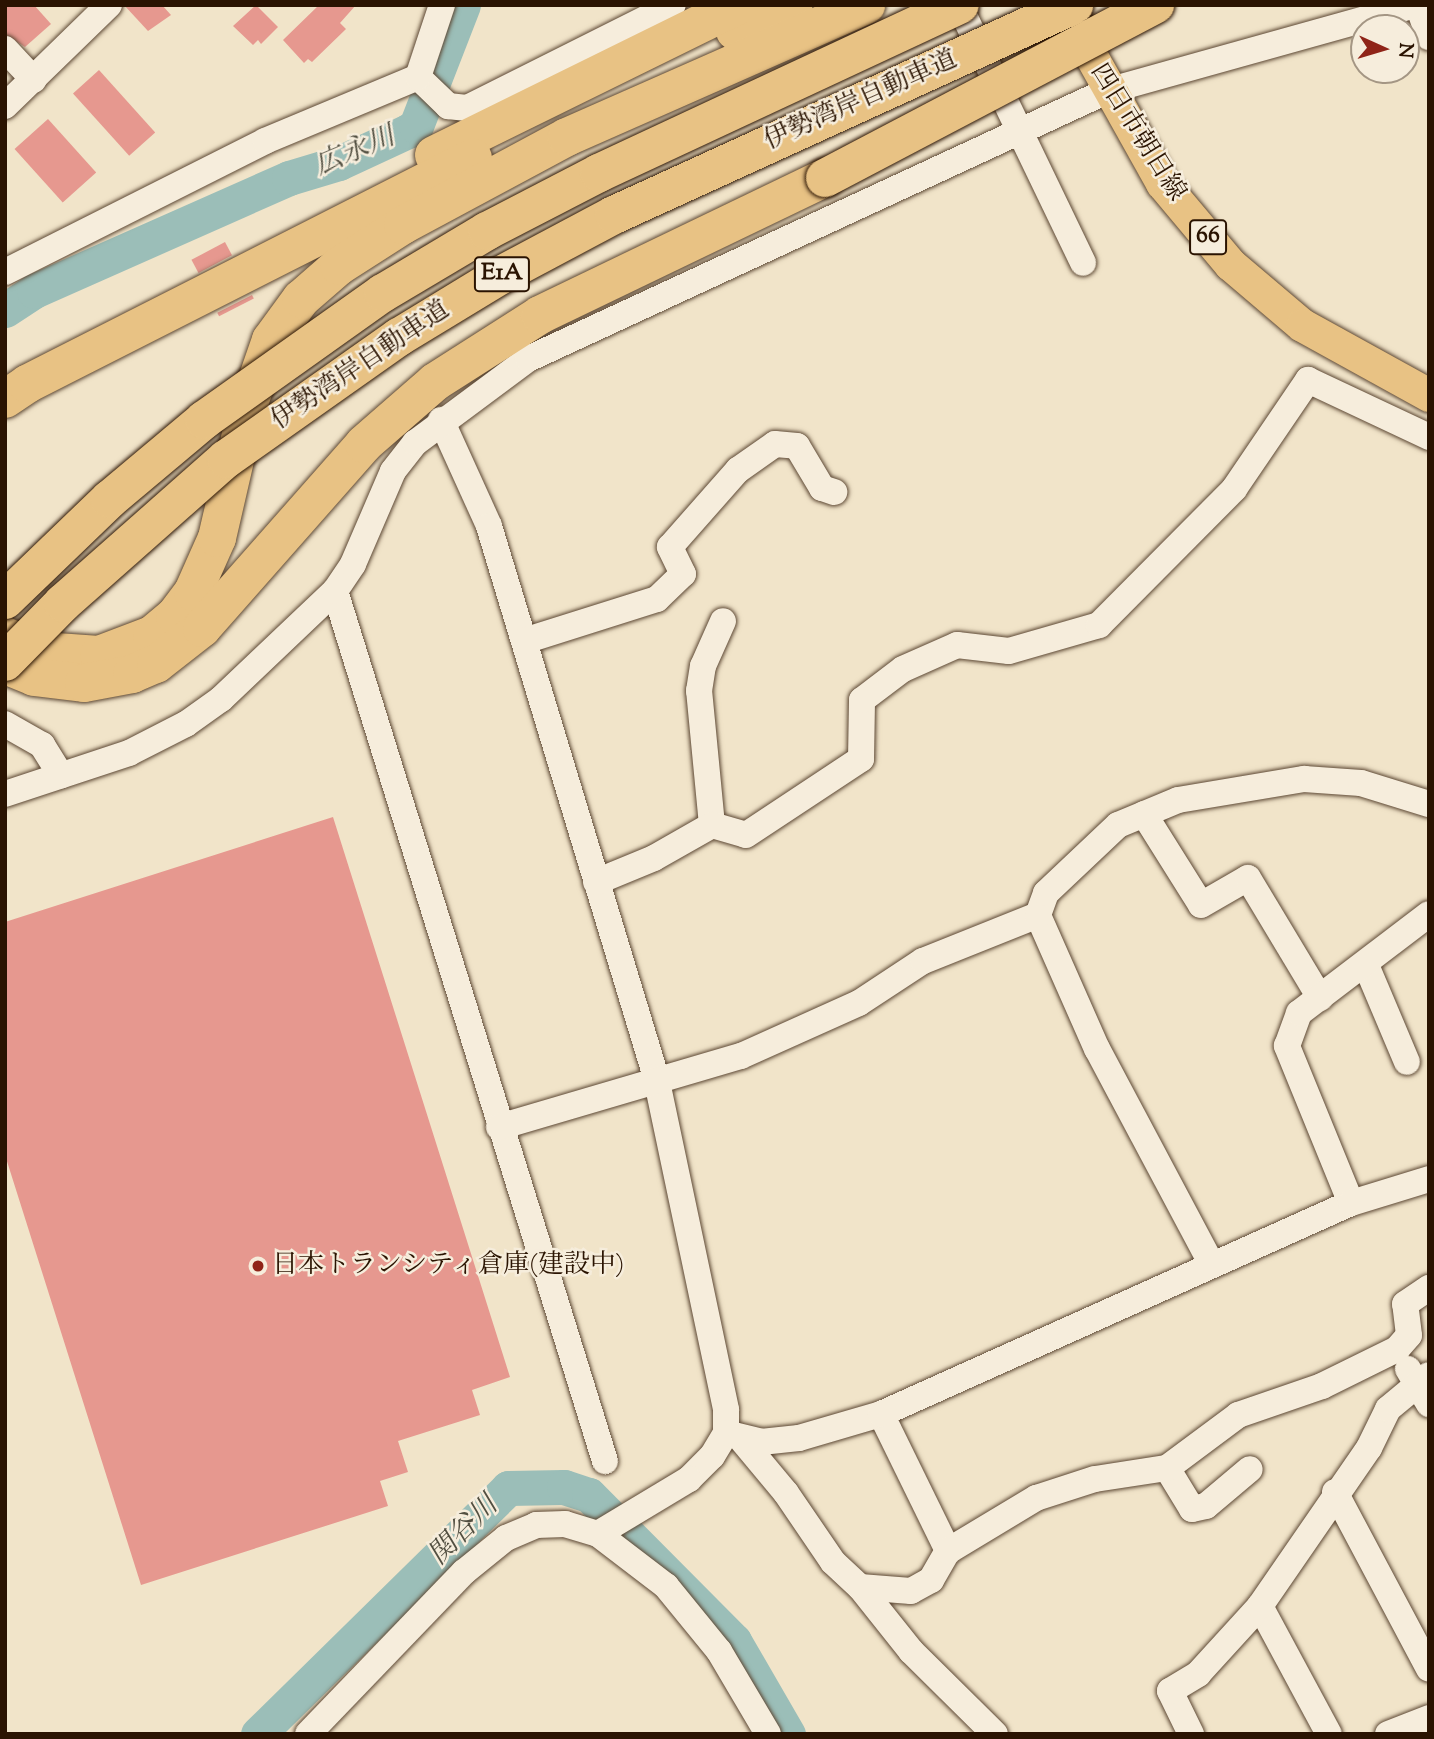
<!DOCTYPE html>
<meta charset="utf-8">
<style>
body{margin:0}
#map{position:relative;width:1434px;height:1739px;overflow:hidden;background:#f1e4c9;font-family:"Sorts Mill Goudy","Noto Serif JP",serif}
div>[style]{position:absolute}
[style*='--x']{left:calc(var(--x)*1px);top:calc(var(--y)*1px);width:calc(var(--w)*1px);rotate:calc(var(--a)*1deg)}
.river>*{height:35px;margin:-17.5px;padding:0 17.5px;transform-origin:17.5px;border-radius:17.5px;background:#9bbeb8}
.building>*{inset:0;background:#e6988f;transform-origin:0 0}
.roads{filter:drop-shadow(0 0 2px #5c4733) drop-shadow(0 0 2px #5c4733)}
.minor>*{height:26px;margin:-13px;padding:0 13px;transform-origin:13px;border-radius:13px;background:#f6eddc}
.major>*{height:33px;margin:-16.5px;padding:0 16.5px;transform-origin:16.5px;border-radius:16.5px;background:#e8c284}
.highway>*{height:38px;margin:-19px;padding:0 19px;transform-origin:19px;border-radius:19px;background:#e8c284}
.bridges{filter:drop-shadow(0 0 2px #2a1301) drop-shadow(0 0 2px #2a1301)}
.highway-bridge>*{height:38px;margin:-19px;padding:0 19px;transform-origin:19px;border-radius:19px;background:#e8c284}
.dots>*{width:19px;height:19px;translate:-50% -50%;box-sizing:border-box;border:4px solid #f6eddc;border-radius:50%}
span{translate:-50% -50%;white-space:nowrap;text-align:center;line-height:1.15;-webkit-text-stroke:5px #f6eddc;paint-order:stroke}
.shield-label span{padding:2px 5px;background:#f6eddc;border:2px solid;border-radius:5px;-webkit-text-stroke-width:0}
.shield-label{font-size:24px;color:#2a1301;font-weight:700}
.street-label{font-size:26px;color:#2a1301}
.poi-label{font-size:26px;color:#2a1301}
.left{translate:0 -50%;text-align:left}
.water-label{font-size:28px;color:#524f41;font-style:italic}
.frame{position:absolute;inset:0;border:7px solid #2a1301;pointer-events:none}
.north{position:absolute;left:1350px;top:14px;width:70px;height:70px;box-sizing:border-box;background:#f6eddc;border:2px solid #a49684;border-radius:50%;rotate:94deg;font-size:19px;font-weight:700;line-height:28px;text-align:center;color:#2a1301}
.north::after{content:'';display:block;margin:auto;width:24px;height:32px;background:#8f2418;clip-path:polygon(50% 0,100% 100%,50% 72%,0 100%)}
</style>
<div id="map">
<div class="river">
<div style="--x:5;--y:310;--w:35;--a:-33"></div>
<div style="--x:34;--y:291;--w:279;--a:-23.9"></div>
<div style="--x:289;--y:178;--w:52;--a:-16.7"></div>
<div style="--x:339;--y:163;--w:76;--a:-24.9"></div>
<div style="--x:408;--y:131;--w:9;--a:-32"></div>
<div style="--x:416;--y:126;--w:130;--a:-68.8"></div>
<div style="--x:258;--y:1734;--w:351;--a:-44.5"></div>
<div style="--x:508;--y:1488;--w:56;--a:-1"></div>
<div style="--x:564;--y:1487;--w:26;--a:18"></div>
<div style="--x:589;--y:1495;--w:206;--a:45.2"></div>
<div style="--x:734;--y:1641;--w:108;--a:59.9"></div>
</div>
<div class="building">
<div style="clip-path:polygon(5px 5px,34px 5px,51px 24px,25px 47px,5px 34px)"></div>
<div style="clip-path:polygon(124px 5px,162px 5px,171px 15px,148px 31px)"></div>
<div style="clip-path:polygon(256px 5px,278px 27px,261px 44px,258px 40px,253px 45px,233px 26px)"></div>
<div style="clip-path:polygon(319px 5px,356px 5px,340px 23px,346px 29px,312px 62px,308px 59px,304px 63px,283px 40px)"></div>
<div style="left:99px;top:70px;width:84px;height:35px;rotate:48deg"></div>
<div style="left:48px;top:119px;width:72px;height:45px;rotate:48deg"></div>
<div style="left:225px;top:242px;width:15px;height:38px;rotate:62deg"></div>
<div style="left:252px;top:295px;width:4px;height:39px;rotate:63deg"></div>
<div style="clip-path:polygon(333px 817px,510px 1377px,472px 1390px,480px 1415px,398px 1441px,408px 1472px,380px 1481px,388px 1506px,141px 1585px,5px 1155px,5px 922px)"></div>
</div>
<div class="roads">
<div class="minor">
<div style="--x:959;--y:5;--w:286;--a:64.3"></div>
<div style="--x:1418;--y:5;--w:34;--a:71"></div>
<div style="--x:5;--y:49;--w:42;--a:46.9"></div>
<div style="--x:418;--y:77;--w:42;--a:44"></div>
<div style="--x:448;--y:106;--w:19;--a:6"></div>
<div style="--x:467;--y:108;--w:230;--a:-26.6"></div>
<div style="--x:5;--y:106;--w:145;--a:-44.2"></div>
<div style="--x:5;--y:272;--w:291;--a:-26.7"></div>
<div style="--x:265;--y:141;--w:166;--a:-22.7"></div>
<div style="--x:418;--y:77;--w:76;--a:-71.6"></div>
<div style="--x:441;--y:420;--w:116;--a:65.6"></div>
<div style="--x:489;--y:526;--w:576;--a:73.14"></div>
<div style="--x:656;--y:1077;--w:340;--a:78.1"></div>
<div style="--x:726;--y:1410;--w:23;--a:90"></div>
<div style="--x:726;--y:1433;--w:27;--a:121"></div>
<div style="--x:712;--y:1456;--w:33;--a:135"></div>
<div style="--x:689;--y:1479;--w:106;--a:148.9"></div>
<div style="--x:335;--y:591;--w:911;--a:72.76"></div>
<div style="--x:524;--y:641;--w:139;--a:-17.5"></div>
<div style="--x:657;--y:599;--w:36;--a:-44"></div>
<div style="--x:683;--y:574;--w:30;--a:-116"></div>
<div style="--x:670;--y:547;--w:103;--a:-48.6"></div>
<div style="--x:738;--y:470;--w:45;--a:-35.1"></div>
<div style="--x:775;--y:444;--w:22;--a:5"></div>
<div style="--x:797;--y:446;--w:49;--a:59.2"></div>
<div style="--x:822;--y:488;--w:13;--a:18"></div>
<div style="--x:5;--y:724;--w:43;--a:29.6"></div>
<div style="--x:42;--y:745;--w:36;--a:58"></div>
<div style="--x:5;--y:794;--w:131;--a:-18.3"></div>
<div style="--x:129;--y:753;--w:64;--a:-27"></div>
<div style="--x:186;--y:724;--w:43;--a:-35.5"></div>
<div style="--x:221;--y:699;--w:157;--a:-43.5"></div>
<div style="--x:335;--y:591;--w:32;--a:-56"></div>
<div style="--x:353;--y:564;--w:101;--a:-66.7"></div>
<div style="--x:393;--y:471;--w:36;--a:-52"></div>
<div style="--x:415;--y:443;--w:141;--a:-36.6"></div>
<div style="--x:528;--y:359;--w:638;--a:-24.84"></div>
<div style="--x:1107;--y:91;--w:321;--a:-15.6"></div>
<div style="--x:1144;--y:814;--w:107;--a:57.9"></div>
<div style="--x:1201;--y:905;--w:54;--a:-29.9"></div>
<div style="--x:1248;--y:878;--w:140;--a:59"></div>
<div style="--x:712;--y:825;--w:135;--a:-95.5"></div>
<div style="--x:699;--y:691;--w:25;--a:-81"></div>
<div style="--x:703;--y:666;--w:49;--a:-66"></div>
<div style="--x:596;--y:882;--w:63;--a:-22.5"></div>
<div style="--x:654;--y:858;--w:67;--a:-29.6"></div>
<div style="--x:712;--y:825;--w:35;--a:16"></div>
<div style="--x:746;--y:835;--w:138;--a:-33.5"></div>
<div style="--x:861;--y:759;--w:59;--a:-89"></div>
<div style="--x:862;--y:700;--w:51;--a:-37.1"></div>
<div style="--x:903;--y:669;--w:59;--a:-24"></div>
<div style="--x:957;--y:645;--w:52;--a:6.6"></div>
<div style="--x:1009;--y:651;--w:94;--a:-16.1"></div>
<div style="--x:1099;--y:625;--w:192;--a:-45.2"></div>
<div style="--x:1234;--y:489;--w:132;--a:-55.8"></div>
<div style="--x:1308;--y:380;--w:134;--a:25.2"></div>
<div style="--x:1366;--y:965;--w:105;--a:67.1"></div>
<div style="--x:499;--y:1127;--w:252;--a:-16.4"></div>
<div style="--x:741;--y:1056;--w:129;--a:-24.2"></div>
<div style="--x:859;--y:1003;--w:77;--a:-33.3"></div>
<div style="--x:923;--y:961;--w:124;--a:-21.8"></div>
<div style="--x:1351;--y:1203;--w:170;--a:-112.2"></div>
<div style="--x:1287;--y:1046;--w:35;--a:-70"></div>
<div style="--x:1299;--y:1013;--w:163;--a:-37.3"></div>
<div style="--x:1211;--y:1263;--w:242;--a:-118"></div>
<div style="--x:1097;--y:1049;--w:146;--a:-113.8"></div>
<div style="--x:1038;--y:915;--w:23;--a:-70"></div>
<div style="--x:1046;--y:893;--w:99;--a:-43.4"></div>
<div style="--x:1118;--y:825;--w:65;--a:-22.6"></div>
<div style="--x:1178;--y:800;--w:128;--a:-9.5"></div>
<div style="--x:1304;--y:779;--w:57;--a:4"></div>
<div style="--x:1361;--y:783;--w:71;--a:17.2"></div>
<div style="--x:1408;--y:1369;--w:41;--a:59"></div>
<div style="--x:881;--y:1414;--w:153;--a:63.9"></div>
<div style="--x:726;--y:1433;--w:36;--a:14"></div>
<div style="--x:761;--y:1442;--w:38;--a:-6"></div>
<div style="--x:799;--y:1438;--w:85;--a:-16.3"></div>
<div style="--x:881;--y:1414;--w:515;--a:-24.18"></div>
<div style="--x:1351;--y:1203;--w:82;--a:-17.1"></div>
<div style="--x:741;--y:1439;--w:70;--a:50.2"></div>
<div style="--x:786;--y:1493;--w:83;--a:55.7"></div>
<div style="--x:833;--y:1562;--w:37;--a:43"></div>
<div style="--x:860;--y:1587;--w:82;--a:51.4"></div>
<div style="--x:911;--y:1651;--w:118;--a:44.7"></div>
<div style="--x:1167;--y:1468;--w:48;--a:58.6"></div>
<div style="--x:1192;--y:1509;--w:14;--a:-12"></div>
<div style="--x:1206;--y:1506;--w:57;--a:-40.1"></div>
<div style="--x:1335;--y:1492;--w:200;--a:62"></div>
<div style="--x:860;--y:1587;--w:51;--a:4.5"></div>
<div style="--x:911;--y:1591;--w:23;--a:-29"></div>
<div style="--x:931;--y:1580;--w:34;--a:-60"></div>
<div style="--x:948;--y:1551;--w:103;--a:-31.1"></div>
<div style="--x:1036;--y:1498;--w:62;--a:-17.9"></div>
<div style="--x:1095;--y:1479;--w:73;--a:-8.7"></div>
<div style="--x:1167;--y:1468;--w:89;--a:-36.7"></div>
<div style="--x:1238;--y:1415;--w:89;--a:-19"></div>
<div style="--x:1322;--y:1386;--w:84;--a:-26.3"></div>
<div style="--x:1397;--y:1349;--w:18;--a:-49"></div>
<div style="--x:1409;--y:1335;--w:31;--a:-97"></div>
<div style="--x:1405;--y:1304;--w:29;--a:-34"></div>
<div style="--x:1260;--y:1606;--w:145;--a:61.7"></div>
<div style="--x:308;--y:1734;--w:225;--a:-46.1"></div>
<div style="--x:464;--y:1572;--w:54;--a:-39"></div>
<div style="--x:506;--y:1538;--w:33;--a:-23"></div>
<div style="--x:536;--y:1525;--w:29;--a:-2"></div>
<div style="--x:565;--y:1524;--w:34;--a:17"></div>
<div style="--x:598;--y:1534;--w:86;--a:37.4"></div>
<div style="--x:666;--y:1586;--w:84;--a:50.8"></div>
<div style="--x:719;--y:1651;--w:96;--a:59.4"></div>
<div style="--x:1191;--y:1734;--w:48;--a:-116"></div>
<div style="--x:1170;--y:1691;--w:33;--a:-31"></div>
<div style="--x:1198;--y:1674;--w:92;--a:-47.6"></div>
<div style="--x:1260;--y:1606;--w:192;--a:-55.4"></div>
<div style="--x:1369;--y:1448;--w:43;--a:-64"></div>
<div style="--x:1388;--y:1409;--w:53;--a:-39.7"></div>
<div style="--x:1388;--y:1734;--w:44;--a:-21.3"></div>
</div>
<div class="major">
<div style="--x:1071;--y:20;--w:187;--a:60.8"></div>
<div style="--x:1162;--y:183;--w:106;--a:50"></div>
<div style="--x:1230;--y:264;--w:94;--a:40.3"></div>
<div style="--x:1302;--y:325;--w:145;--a:28.9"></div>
</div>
<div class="highway">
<div style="--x:735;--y:31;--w:64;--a:-23.8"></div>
<div style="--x:434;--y:155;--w:340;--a:-26.2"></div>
<div style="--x:5;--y:399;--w:27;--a:-34"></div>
<div style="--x:27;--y:384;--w:500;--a:-26.9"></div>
<div style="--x:5;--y:636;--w:40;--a:22"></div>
<div style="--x:42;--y:651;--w:57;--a:4"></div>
<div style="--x:99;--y:655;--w:57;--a:-20.7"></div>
<div style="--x:152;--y:635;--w:30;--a:-40"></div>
<div style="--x:175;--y:616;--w:30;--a:-53"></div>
<div style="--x:193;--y:592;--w:59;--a:-66"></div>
<div style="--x:217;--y:538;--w:129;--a:-77"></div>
<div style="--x:246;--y:412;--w:76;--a:-70.9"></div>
<div style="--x:271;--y:340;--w:51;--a:-53.8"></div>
<div style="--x:301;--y:299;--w:50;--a:-41"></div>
<div style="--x:339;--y:266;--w:76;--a:-32.6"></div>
<div style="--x:403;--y:225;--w:186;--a:-28.2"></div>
<div style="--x:567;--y:137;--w:327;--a:-23.8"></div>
<div style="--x:5;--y:665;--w:31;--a:22"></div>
<div style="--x:34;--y:677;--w:50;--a:6.8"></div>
<div style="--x:84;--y:683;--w:49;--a:-10.6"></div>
<div style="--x:132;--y:674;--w:26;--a:-23"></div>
<div style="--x:156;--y:664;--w:58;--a:-38"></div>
<div style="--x:202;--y:628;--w:245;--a:-48.6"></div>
<div style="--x:364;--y:444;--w:94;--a:-41.1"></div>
<div style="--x:435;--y:382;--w:125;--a:-32.5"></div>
<div style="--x:540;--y:315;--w:316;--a:-25.7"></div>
</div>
</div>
<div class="bridges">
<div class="highway-bridge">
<div style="--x:825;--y:178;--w:373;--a:-27.7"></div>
<div style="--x:5;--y:600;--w:146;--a:-43.9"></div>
<div style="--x:110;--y:499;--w:123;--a:-40"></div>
<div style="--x:204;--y:420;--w:219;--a:-35.4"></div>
<div style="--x:383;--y:293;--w:121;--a:-30.8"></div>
<div style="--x:487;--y:231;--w:126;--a:-27.4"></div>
<div style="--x:599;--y:173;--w:398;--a:-25"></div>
<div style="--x:5;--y:662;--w:83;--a:-45.5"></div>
<div style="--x:63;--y:603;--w:217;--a:-41.5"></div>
<div style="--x:226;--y:459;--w:212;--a:-35.2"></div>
<div style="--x:399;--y:337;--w:119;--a:-31.3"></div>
<div style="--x:501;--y:275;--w:128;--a:-28"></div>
<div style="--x:614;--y:215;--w:506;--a:-24.54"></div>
</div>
</div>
<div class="dots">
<div style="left:258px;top:1266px;background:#8f2418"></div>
</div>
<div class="shield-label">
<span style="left:1208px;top:237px">66</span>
<span style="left:502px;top:274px">E1A</span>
</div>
<div class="street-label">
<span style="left:861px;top:101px;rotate:-24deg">伊勢湾岸自動車道</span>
<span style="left:1137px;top:133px;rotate:58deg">四日市朝日線</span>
<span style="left:361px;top:366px;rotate:-34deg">伊勢湾岸自動車道</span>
</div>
<div class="poi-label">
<span class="left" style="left:272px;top:1266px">日本トランシティ倉庫(建設中)</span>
</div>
<div class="water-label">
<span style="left:355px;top:152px;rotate:-23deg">広永川</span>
<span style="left:464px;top:1531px;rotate:-45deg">関谷川</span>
</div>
<div class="frame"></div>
<div class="north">N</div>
</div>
